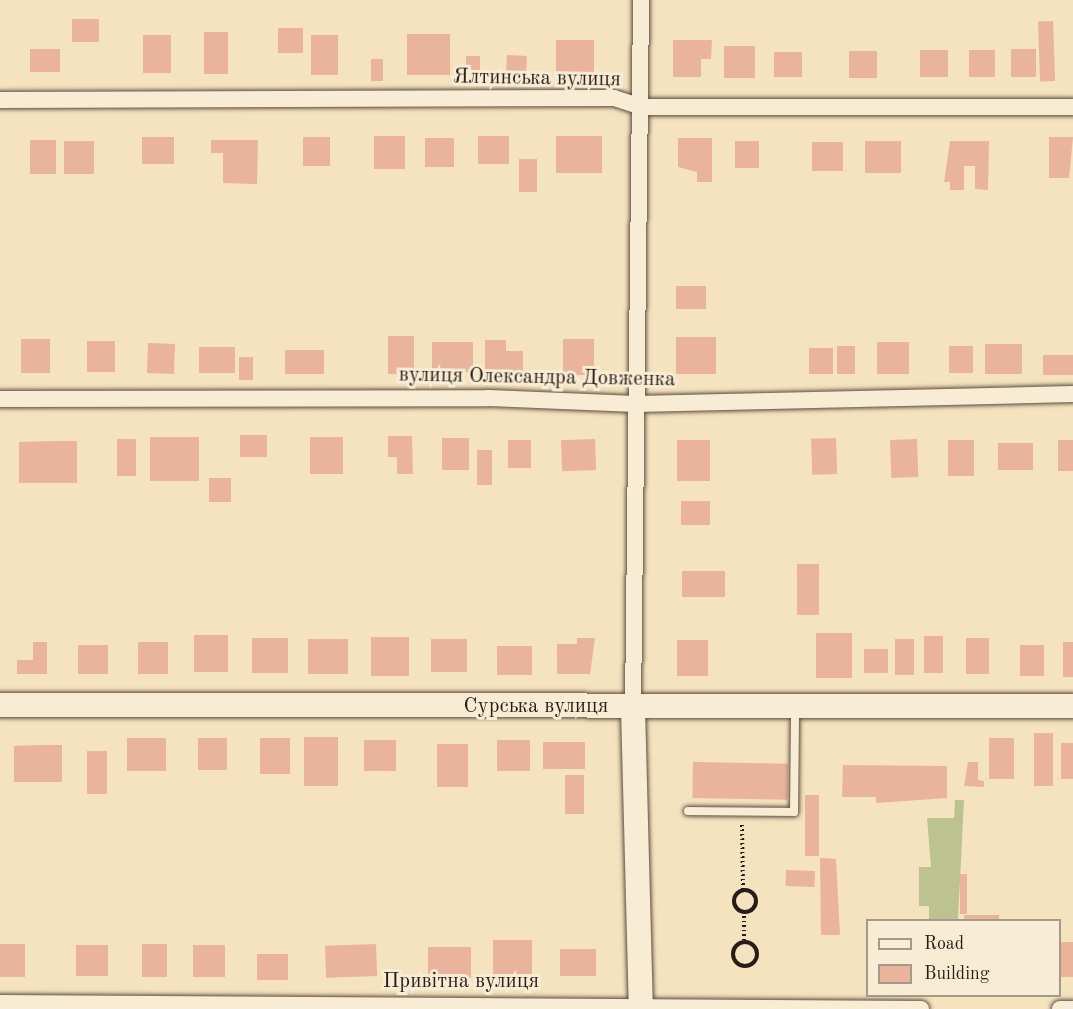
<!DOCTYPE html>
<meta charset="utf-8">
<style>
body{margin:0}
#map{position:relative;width:1073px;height:1009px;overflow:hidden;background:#f5e2be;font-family:"Old Standard TT",serif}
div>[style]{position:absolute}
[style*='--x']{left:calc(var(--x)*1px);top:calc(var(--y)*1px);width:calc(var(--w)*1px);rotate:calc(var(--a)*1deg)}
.green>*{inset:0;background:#bcc391}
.building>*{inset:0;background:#eab39c;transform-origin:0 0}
.path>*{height:4px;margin-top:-2px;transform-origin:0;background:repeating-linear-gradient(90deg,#281c16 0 1.5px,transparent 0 4.5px)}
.path>.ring{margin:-2px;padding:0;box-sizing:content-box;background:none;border:4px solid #281c16;border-radius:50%}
.roads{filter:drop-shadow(0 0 2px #5b4e40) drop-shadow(0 0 2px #5b4e40)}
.lane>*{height:8px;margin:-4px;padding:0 4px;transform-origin:4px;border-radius:4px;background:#f8ecd5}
.street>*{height:16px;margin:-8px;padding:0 8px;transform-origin:8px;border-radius:8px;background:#f8ecd5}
.secondary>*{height:24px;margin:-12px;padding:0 12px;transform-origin:12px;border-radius:12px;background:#f8ecd5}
span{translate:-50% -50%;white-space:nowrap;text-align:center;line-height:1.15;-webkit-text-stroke:6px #f8ecd5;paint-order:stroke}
.street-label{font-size:21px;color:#281c16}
.legend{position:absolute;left:866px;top:919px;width:195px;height:78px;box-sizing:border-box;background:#f8ecd5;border:2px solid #a59989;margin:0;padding:8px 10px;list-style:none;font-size:18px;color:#281c16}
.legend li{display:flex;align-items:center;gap:12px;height:30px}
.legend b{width:30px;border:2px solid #a59989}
</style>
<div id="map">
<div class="green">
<div style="clip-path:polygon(955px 800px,964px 800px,958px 920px,929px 920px,929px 906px,919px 906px,919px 867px,931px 867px,927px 818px,954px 818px)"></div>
</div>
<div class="building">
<div style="left:72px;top:19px;width:27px;height:23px"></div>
<div style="left:1053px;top:21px;width:60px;height:15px;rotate:88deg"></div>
<div style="left:278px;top:28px;width:25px;height:25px"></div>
<div style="left:204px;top:32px;width:24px;height:42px"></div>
<div style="left:407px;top:34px;width:43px;height:41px"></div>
<div style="left:143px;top:35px;width:28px;height:38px"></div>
<div style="left:311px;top:35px;width:27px;height:40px"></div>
<div style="left:556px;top:40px;width:38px;height:36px"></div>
<div style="clip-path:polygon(673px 40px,712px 40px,711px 59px,701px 59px,701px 77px,673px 77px)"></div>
<div style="left:755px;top:46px;width:32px;height:31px;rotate:90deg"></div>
<div style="left:30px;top:49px;width:30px;height:23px"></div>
<div style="left:1011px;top:49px;width:25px;height:28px"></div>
<div style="left:920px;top:50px;width:28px;height:27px"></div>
<div style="left:969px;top:50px;width:26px;height:27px"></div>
<div style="left:849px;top:51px;width:28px;height:27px"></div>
<div style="left:774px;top:52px;width:28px;height:25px"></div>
<div style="left:507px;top:55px;width:20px;height:21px;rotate:3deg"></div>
<div style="left:466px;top:56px;width:14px;height:21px"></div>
<div style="left:383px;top:59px;width:22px;height:12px;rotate:90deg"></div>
<div style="left:374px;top:136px;width:31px;height:33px"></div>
<div style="left:509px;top:136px;width:28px;height:31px;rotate:90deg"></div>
<div style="left:556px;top:136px;width:46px;height:37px"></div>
<div style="left:142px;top:137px;width:32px;height:27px"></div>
<div style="left:303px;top:137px;width:27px;height:29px"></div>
<div style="clip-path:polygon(1049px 137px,1073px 137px,1069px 178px,1049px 178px)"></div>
<div style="left:425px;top:138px;width:29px;height:29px"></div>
<div style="clip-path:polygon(678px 138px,712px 138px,712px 182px,697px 182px,697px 172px,678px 167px)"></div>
<div style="left:30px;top:140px;width:26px;height:34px"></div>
<div style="clip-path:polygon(211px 140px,258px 140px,257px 184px,223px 183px,223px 153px,211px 153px)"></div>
<div style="left:64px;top:141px;width:30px;height:33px"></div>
<div style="left:735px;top:141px;width:24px;height:27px"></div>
<div style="left:865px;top:141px;width:36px;height:32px"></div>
<div style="clip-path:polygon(950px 141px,989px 141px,988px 190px,975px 189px,975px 166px,964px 166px,964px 190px,950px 190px,950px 182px,944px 182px)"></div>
<div style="left:812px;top:142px;width:31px;height:29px"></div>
<div style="left:519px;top:159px;width:18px;height:33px"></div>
<div style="left:676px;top:286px;width:30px;height:23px"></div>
<div style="left:388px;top:336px;width:26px;height:38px"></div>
<div style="left:676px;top:337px;width:40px;height:37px"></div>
<div style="left:21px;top:339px;width:29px;height:34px"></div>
<div style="left:563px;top:339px;width:31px;height:36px"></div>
<div style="clip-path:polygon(485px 340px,506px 340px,506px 351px,523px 351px,523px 375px,485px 374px)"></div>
<div style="left:87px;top:341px;width:28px;height:31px"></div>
<div style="left:432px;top:342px;width:41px;height:30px"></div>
<div style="left:877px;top:342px;width:32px;height:32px"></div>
<div style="left:148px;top:343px;width:27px;height:30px;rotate:2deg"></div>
<div style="left:985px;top:344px;width:37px;height:30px"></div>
<div style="left:837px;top:346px;width:18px;height:28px"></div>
<div style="left:949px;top:346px;width:24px;height:27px"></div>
<div style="left:199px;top:347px;width:36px;height:26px"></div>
<div style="left:809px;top:348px;width:24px;height:26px"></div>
<div style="left:285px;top:350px;width:39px;height:24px"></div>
<div style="left:1043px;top:355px;width:30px;height:20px"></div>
<div style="left:239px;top:357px;width:14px;height:23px"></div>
<div style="left:240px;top:435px;width:27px;height:22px"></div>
<div style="clip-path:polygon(388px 436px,412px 436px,413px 474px,397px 474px,397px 457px,388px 457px)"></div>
<div style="left:150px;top:437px;width:49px;height:44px"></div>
<div style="left:310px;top:437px;width:33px;height:37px"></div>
<div style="left:442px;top:438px;width:27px;height:32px"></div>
<div style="left:836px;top:438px;width:36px;height:25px;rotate:88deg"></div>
<div style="left:117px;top:439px;width:19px;height:37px"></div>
<div style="left:595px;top:439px;width:31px;height:34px;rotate:88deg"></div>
<div style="left:917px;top:439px;width:38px;height:27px;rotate:88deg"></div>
<div style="left:508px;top:440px;width:23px;height:28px"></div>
<div style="left:677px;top:440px;width:33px;height:41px"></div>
<div style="left:948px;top:440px;width:26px;height:36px"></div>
<div style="left:1058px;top:440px;width:15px;height:31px"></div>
<div style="clip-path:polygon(56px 441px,77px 441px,77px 483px,19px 483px,19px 442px)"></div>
<div style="left:1033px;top:443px;width:27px;height:35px;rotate:90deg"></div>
<div style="left:492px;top:450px;width:35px;height:15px;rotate:90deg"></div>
<div style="left:209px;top:478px;width:22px;height:24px"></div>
<div style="left:681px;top:501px;width:29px;height:24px"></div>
<div style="left:797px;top:564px;width:22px;height:51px"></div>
<div style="left:725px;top:571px;width:26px;height:43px;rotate:90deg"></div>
<div style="left:816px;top:633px;width:36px;height:45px"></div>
<div style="left:194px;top:635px;width:34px;height:37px"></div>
<div style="left:924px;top:636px;width:19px;height:37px"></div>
<div style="left:371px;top:637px;width:38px;height:39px"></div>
<div style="left:252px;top:638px;width:36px;height:35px"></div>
<div style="clip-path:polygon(577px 638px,595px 638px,590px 674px,557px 674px,557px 644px,577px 644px)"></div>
<div style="left:966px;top:638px;width:23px;height:36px"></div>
<div style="left:348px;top:639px;width:35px;height:40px;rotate:90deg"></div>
<div style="left:431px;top:639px;width:36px;height:33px"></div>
<div style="left:895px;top:639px;width:19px;height:36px"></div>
<div style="left:708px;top:640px;width:36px;height:31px;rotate:90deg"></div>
<div style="clip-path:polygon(33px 642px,47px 642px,47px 674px,17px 674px,17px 660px,33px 660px)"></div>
<div style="left:138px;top:642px;width:30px;height:32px"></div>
<div style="left:1063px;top:642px;width:10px;height:35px"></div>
<div style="left:78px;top:645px;width:30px;height:29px"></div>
<div style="left:1020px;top:645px;width:24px;height:31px"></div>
<div style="left:497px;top:646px;width:35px;height:29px"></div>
<div style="left:864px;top:649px;width:24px;height:24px"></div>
<div style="left:1034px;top:733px;width:19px;height:53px"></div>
<div style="left:304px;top:737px;width:34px;height:49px"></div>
<div style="left:166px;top:738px;width:33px;height:39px;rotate:90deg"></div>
<div style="left:198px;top:738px;width:29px;height:32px"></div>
<div style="left:260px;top:738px;width:30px;height:36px"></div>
<div style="left:989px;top:738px;width:25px;height:41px"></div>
<div style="left:364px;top:740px;width:32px;height:31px"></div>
<div style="left:530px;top:740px;width:31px;height:33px;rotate:90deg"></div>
<div style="left:543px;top:742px;width:42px;height:27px"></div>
<div style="left:1061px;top:743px;width:12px;height:36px"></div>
<div style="left:437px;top:744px;width:31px;height:43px"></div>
<div style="clip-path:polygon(36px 745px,62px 745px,62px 782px,14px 782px,14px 746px)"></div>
<div style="left:87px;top:751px;width:20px;height:43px"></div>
<div style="left:693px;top:762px;width:95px;height:36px;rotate:1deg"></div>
<div style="clip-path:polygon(968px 762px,978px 762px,978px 780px,984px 781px,984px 787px,964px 786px)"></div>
<div style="clip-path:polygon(843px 765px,947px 766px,947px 798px,876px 803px,876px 797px,842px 797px)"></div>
<div style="left:565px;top:775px;width:19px;height:39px"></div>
<div style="left:819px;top:795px;width:61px;height:14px;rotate:90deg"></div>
<div style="clip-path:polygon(820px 858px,836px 859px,840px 935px,821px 935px)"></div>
<div style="left:786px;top:870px;width:29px;height:16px;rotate:2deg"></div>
<div style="left:960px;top:874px;width:7px;height:40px"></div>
<div style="left:964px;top:915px;width:35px;height:5px"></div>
<div style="left:493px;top:940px;width:39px;height:35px"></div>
<div style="left:1060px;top:942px;width:13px;height:35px"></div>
<div style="left:0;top:944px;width:25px;height:33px"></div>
<div style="left:167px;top:944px;width:33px;height:25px;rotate:90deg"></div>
<div style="left:376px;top:944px;width:32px;height:51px;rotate:88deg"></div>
<div style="left:108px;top:945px;width:31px;height:32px;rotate:90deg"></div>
<div style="left:193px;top:945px;width:32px;height:32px"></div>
<div style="left:428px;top:947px;width:43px;height:31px"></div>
<div style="left:560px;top:949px;width:36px;height:27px"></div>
<div style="left:257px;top:954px;width:31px;height:26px"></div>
</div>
<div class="path">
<div style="--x:742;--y:825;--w:66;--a:89.1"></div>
<div class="ring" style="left:734px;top:890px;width:18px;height:18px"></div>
<div style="--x:744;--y:912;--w:29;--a:90"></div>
<div class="ring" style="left:733px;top:942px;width:20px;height:20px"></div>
</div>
<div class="roads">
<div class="lane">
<div style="--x:688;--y:811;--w:106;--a:0.5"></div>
<div style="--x:794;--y:812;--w:104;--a:-89.4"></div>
</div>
<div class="street">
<div style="--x:0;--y:100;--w:614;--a:-0.19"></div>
<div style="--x:614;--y:98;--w:29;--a:18"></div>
<div style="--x:642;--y:107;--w:431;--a:0"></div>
<div style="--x:0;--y:399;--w:488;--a:-0.1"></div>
<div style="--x:488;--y:398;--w:148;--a:2.3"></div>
<div style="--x:636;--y:404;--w:437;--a:-1.3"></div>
<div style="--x:633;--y:708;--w:708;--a:-89.35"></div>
<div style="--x:0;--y:1003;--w:921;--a:0.37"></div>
<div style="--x:1060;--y:1009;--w:13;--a:0"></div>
</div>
<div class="secondary">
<div style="--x:0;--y:705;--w:1073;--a:0.05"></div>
<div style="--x:633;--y:708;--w:301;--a:88.5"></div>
</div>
</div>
<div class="street-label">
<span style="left:537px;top:79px;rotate:1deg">Ялтинська вулиця</span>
<span style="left:537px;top:378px;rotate:1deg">вулиця Олександра Довженка</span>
<span style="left:536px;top:707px">Сурська вулиця</span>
<span style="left:461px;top:982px">Привітна вулиця</span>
</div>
<ul class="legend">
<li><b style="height:8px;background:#f8ecd5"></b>Road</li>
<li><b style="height:16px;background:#eab39c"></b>Building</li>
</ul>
</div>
